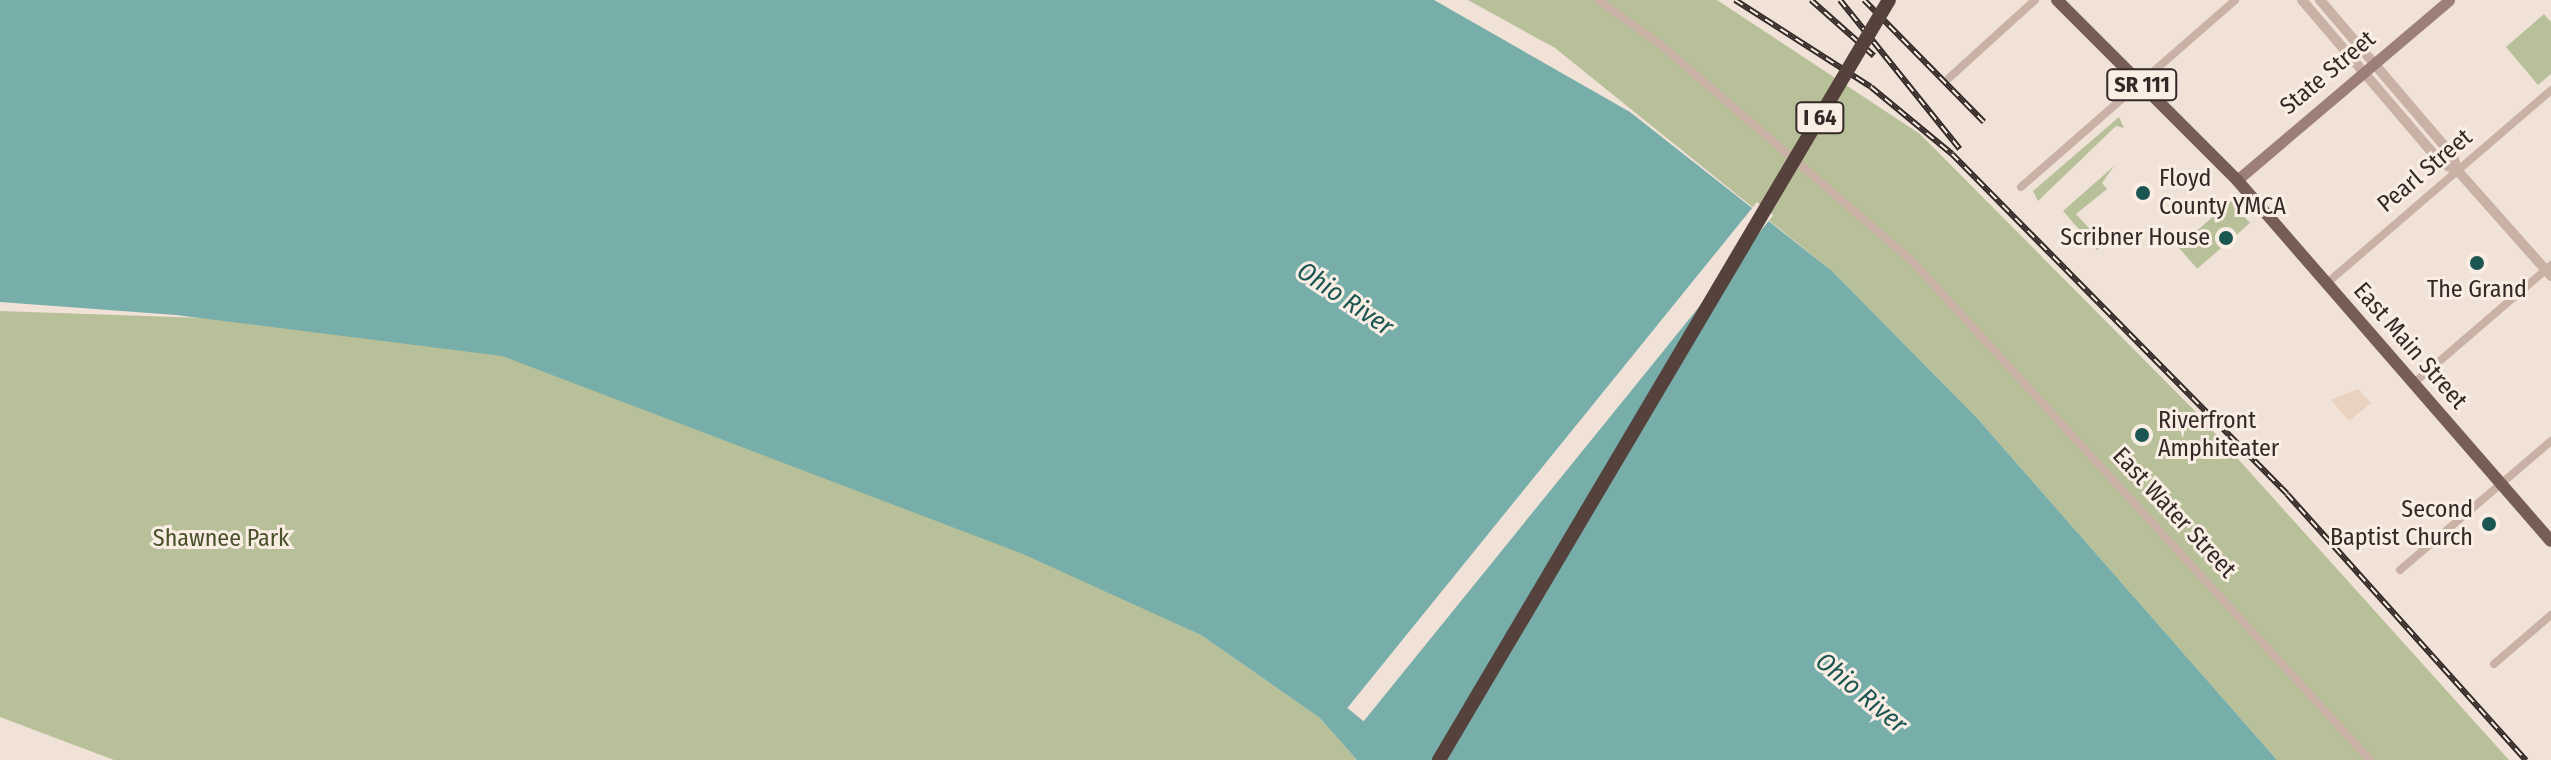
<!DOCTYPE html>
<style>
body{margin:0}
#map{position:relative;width:2551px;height:760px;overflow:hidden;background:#f1e2d8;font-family:"Fira Sans Condensed",sans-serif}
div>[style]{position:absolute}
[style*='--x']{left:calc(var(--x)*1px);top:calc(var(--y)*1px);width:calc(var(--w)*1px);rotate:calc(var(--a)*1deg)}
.green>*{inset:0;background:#b7c099;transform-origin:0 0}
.plaza>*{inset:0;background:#e9d2bf}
.water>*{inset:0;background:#77aeaa}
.pier>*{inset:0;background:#f1e2d8;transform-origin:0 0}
.minor>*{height:8px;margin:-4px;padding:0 4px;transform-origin:4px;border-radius:4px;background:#c9b1a5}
.tertiary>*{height:10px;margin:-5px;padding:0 5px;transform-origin:5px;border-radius:5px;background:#c9b1a5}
.secondary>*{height:11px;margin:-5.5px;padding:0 5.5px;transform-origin:5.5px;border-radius:5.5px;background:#9c7f76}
.primary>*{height:12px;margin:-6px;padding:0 6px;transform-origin:6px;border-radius:6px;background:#765e57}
.rail>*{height:6px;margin-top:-3px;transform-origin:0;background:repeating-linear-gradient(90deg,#f9ede4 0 9px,#342926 0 18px);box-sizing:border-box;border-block:2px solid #342926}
.motorway-bridge>*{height:14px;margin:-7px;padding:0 7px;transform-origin:7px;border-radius:7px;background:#55423d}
.dots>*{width:22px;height:22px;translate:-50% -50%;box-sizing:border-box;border:4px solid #f9ede4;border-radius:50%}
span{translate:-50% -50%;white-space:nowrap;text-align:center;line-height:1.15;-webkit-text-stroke:6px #f9ede4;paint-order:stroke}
.shield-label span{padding:2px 6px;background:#f9ede4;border:2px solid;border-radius:6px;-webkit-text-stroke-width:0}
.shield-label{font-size:22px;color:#342926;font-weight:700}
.street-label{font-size:24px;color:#342926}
.poi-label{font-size:24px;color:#342926}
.left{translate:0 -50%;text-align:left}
.right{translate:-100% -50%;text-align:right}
.park-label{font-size:24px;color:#49522a}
.water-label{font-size:26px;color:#1c5652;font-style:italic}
</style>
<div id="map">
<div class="green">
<div style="clip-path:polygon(1468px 0,1717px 0,1920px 134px,2194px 410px,2509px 760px,2277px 760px,1977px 418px,1832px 271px,1555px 48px)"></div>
<div style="clip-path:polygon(2544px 14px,2551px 22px,2551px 74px,2538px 85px,2506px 47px)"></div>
<div style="clip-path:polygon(2119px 117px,2124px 128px,2116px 126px,2038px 201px,2033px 191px)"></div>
<div style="clip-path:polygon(2114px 166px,2102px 183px,2107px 189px,2076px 214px,2099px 239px,2098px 251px,2063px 211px)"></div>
<div style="left:2231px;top:201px;width:29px;height:70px;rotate:49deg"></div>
<div style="clip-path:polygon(0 311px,356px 323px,587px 368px,830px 457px,1201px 635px,1320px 718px,1357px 760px,114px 760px,0 717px)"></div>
</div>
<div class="plaza">
<div style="clip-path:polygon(2358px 389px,2371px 403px,2349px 421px,2331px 400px)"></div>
</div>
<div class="water">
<div style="clip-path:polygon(0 0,1434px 0,1630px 112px,1832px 271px,1977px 418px,2277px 760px,1357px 760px,1320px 718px,1201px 635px,1023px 554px,502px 356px,176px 315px,0 302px)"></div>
</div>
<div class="pier">
<div style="left:1757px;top:202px;width:21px;height:651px;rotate:39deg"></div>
</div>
<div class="minor">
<div style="--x:1598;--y:0;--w:77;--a:35.5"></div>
<div style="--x:1661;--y:45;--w:331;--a:40.7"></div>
<div style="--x:1912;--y:261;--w:677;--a:47.45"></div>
<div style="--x:1949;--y:78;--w:116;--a:-42.2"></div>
<div style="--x:2021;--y:187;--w:284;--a:-41.1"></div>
<div style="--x:2327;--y:283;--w:296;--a:-40.7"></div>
<div style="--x:2414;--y:383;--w:181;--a:-40.7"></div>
<div style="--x:2400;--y:570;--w:199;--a:-40.5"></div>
<div style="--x:2494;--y:664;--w:75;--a:-40.7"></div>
</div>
<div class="tertiary">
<div style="--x:2302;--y:0;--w:214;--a:49.5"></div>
<div style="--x:2441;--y:163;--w:17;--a:24"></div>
<div style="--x:2457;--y:170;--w:142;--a:48.4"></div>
<div style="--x:2320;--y:0;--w:205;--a:49.6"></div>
<div style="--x:2453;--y:156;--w:15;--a:74"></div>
</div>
<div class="secondary">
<div style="--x:2237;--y:180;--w:278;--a:-40.3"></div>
</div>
<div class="primary">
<div style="--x:2057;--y:0;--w:255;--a:45"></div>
<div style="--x:2237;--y:180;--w:478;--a:49"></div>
</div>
<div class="rail">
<div style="--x:1735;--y:0;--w:161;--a:32.6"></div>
<div style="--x:1871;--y:87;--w:105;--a:39.6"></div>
<div style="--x:1952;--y:154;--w:477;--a:45.4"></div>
<div style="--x:2287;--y:494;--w:358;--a:48.1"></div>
<div style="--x:1811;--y:0;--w:84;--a:41.6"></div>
<div style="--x:1840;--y:0;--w:191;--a:51.2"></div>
<div style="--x:1864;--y:0;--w:171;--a:45.5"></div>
</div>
<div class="motorway-bridge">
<div style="--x:1439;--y:760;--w:883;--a:-59.37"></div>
</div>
<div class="dots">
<div style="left:2143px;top:193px;background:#1c5652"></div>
<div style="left:2226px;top:238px;background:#1c5652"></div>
<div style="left:2477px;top:263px;background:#1c5652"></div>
<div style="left:2142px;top:435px;background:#1c5652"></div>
<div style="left:2489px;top:524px;background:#1c5652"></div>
</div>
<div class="shield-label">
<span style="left:2142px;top:85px">SR 111</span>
<span style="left:1820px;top:118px">I 64</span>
</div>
<div class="street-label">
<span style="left:2328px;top:73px;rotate:-40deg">State Street</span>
<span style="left:2425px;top:171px;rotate:-40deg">Pearl Street</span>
<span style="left:2410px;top:346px;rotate:49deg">East Main Street</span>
<span style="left:2174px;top:513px;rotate:47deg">East Water Street</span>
</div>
<div class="poi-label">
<span class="left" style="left:2159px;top:193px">Floyd<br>County YMCA</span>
<span class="right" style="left:2210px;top:238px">Scribner House</span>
<span style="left:2477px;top:290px">The Grand</span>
<span class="left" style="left:2158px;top:435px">Riverfront<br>Amphiteater</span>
<span class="right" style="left:2473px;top:524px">Second<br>Baptist Church</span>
</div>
<div class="park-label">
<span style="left:221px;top:539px">Shawnee Park</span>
</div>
<div class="water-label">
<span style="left:1345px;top:299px;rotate:34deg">Ohio River</span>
<span style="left:1861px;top:693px;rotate:40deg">Ohio River</span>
</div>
</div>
